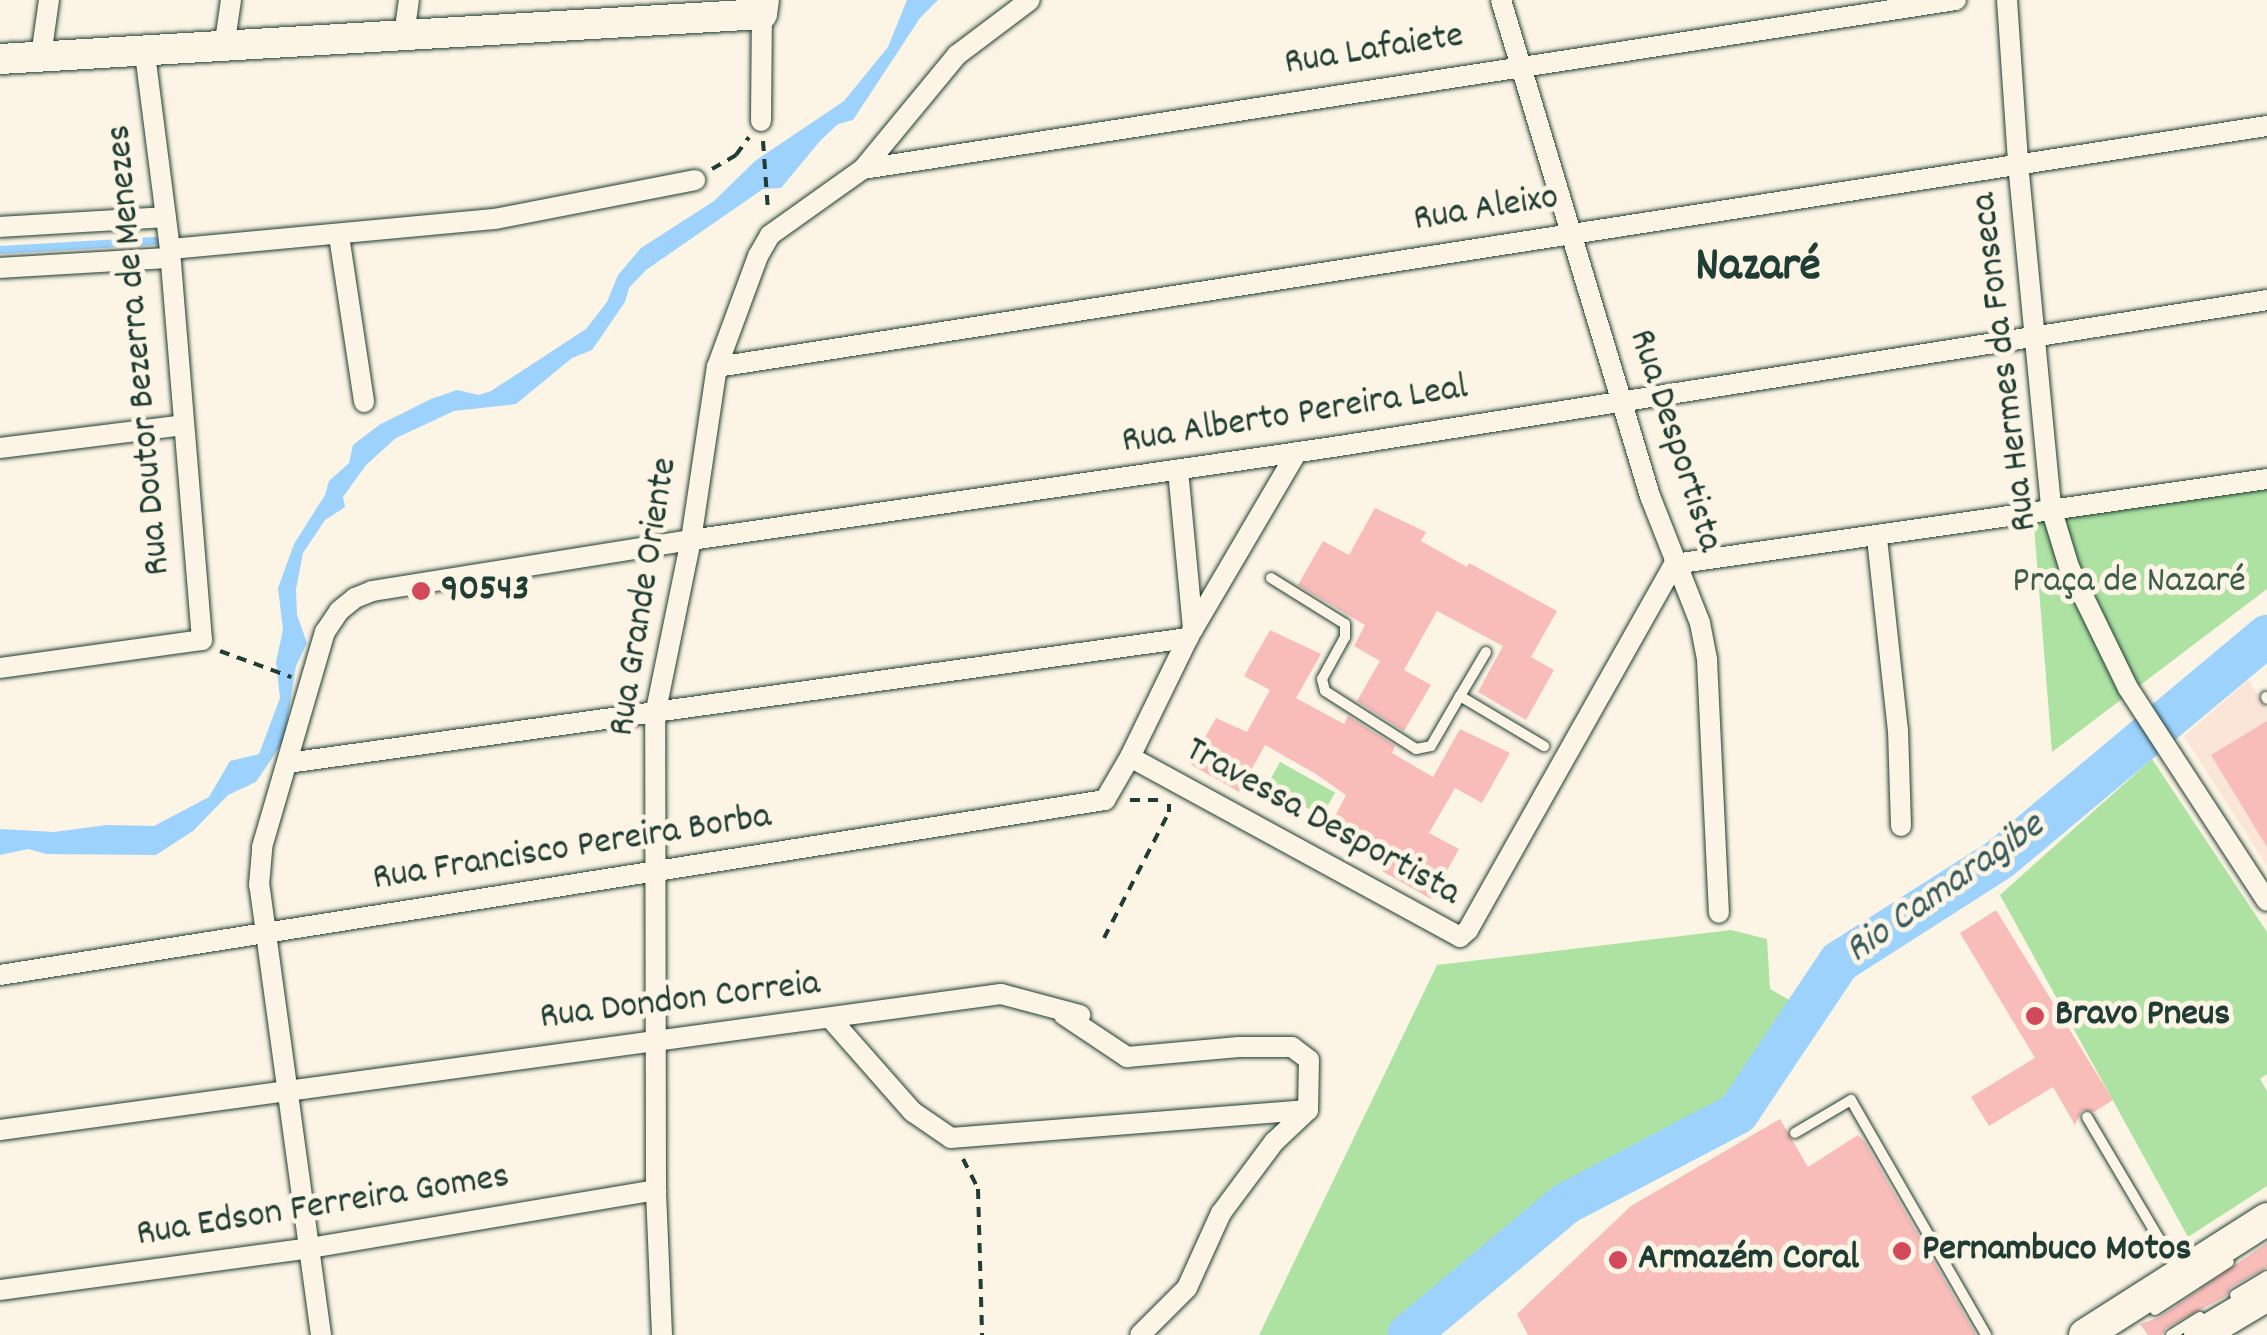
<!DOCTYPE html>
<meta charset="utf-8">
<style>
body{margin:0}
#map{position:relative;width:2267px;height:1335px;overflow:hidden;background:#fcf5e5;font-family:Dekko,sans-serif}
div>[style]{position:absolute}
[style*='--x']{left:calc(var(--x)*1px);top:calc(var(--y)*1px);width:calc(var(--w)*1px);rotate:calc(var(--a)*1deg)}
.built>*{inset:0;background:#fbe4d8}
.green>*{inset:0;background:#aee2a3;transform-origin:0 0}
.water>*{inset:0;background:#9dd2fc}
.stream>*{height:8px;margin:-4px;padding:0 4px;transform-origin:4px;border-radius:4px;background:#9dd2fc}
.river>*{height:42px;margin:-21px;padding:0 21px;transform-origin:21px;border-radius:21px;background:#9dd2fc}
.building>*{inset:0;background:#f8bcb9}
.path>*{height:4px;margin-top:-2px;transform-origin:0;background:repeating-linear-gradient(90deg,#1f3d34 0 10px,transparent 0 18px)}
.roads{filter:drop-shadow(0 0 2px #1f3d34) drop-shadow(0 0 2px #1f3d34)}
.lane>*{height:10px;margin:-5px;padding:0 5px;transform-origin:5px;border-radius:5px;background:#fcf5e5}
.street>*{height:20px;margin:-10px;padding:0 10px;transform-origin:10px;border-radius:10px;background:#fcf5e5}
.secondary>*{height:30px;margin:-15px;padding:0 15px;transform-origin:15px;border-radius:15px;background:#fcf5e5}
.primary>*{height:32px;margin:-16px;padding:0 16px;transform-origin:16px;border-radius:16px;background:#fcf5e5}
.dots>*{width:28px;height:28px;translate:-50% -50%;box-sizing:border-box;border:5px solid #fcf5e5;border-radius:50%}
span{translate:-50% -50%;white-space:nowrap;text-align:center;line-height:1.15;-webkit-text-stroke:10px #fcf5e5;paint-order:stroke}
.street-label{font-size:38px;color:#1f3d34}
.park-label{font-size:38px;color:#3c5e4a}
.poi-label{font-size:38px;color:#1f3d34;font-weight:700}
.left{translate:0 -50%;text-align:left}
.water-label{font-size:40px;color:#385b5c;font-style:italic}
.district-label{font-size:48px;color:#1f3d34;font-weight:700}
</style>
<div id="map">
<div class="built">
<div style="clip-path:polygon(2248px 680px,2267px 710px,2267px 866px,2184px 736px)"></div>
</div>
<div class="green">
<div style="clip-path:polygon(2267px 469px,2267px 589px,2052px 752px,2033px 514px)"></div>
<div style="clip-path:polygon(2152px 759px,2267px 932px,2267px 1074px,2260px 1079px,2267px 1091px,2267px 1186px,2188px 1237px,2000px 895px)"></div>
<div style="left:1280px;top:762px;width:63px;height:27px;rotate:29deg"></div>
<div style="clip-path:polygon(1731px 930px,1767px 939px,1770px 989px,1807px 1010px,1738px 1113px,1565px 1204px,1408px 1335px,1259px 1335px,1437px 965px)"></div>
</div>
<div class="water">
<div style="clip-path:polygon(907px 0,938px 0,920px 18px,853px 120px,838px 124px,820px 141px,781px 188px,763px 189px,646px 270px,629px 288px,625px 302px,592px 350px,572px 358px,516px 404px,454px 411px,396px 438px,366px 465px,343px 497px,345px 507px,325px 520px,303px 553px,296px 589px,297px 615px,307px 643px,296px 666px,284px 740px,256px 782px,228px 795px,193px 831px,156px 855px,46px 854px,28px 849px,0 855px,0 829px,54px 832px,107px 825px,154px 826px,209px 797px,230px 761px,259px 754px,280px 698px,276px 662px,283px 630px,278px 588px,294px 544px,325px 495px,329px 481px,349px 463px,353px 445px,379px 425px,431px 399px,457px 390px,479px 395px,491px 391px,586px 329px,607px 302px,618px 275px,641px 248px,714px 201px,755px 161px,844px 101px,888px 47px)"></div>
</div>
<div class="stream">
<div style="--x:0;--y:250;--w:155;--a:-3.3"></div>
</div>
<div class="river">
<div style="--x:1408;--y:1335;--w:204;--a:-39.8"></div>
<div style="--x:1565;--y:1204;--w:195;--a:-27.7"></div>
<div style="--x:1738;--y:1113;--w:182;--a:-56.2"></div>
<div style="--x:1839;--y:962;--w:191;--a:-32.6"></div>
<div style="--x:2000;--y:859;--w:348;--a:-39.9"></div>
</div>
<div class="building">
<div style="clip-path:polygon(1375px 508px,1426px 532px,1421px 541px,1467px 567px,1469px 563px,1557px 611px,1531px 657px,1554px 670px,1526px 720px,1478px 692px,1503px 646px,1437px 611px,1404px 670px,1431px 685px,1404px 731px,1357px 701px,1380px 661px,1354px 646px,1365px 625px,1298px 585px,1323px 541px,1349px 555px)"></div>
<div style="clip-path:polygon(1270px 630px,1321px 654px,1296px 698px,1344px 724px,1348px 716px,1395px 746px,1392px 753px,1433px 777px,1460px 729px,1510px 753px,1482px 803px,1455px 788px,1429px 833px,1459px 849px,1431px 899px,1382px 871px,1390px 856px,1331px 824px,1346px 795px,1316px 774px,1265px 745px,1239px 792px,1190px 764px,1216px 718px,1247px 732px,1270px 690px,1244px 676px)"></div>
<div style="clip-path:polygon(2267px 721px,2267px 847px,2211px 755px)"></div>
<div style="clip-path:polygon(1996px 910px,2113px 1100px,2094px 1112px,2082px 1110px,2075px 1125px,2053px 1087px,1989px 1126px,1971px 1097px,2035px 1058px,1960px 933px)"></div>
<div style="clip-path:polygon(1780px 1119px,1808px 1167px,1858px 1135px,1864px 1141px,1976px 1335px,1528px 1335px,1517px 1314px,1631px 1206px)"></div>
<div style="clip-path:polygon(2267px 1243px,2267px 1267px,2231px 1287px,2226px 1296px,2166px 1328px,2162px 1335px,2148px 1335px,2140px 1324px,2160px 1317px)"></div>
</div>
<div class="path">
<div style="--x:763;--y:141;--w:70;--a:85.9"></div>
<div style="--x:712;--y:169;--w:28;--a:-30"></div>
<div style="--x:736;--y:155;--w:22;--a:-54"></div>
<div style="--x:220;--y:651;--w:76;--a:20.1"></div>
<div style="--x:1130;--y:800;--w:30;--a:0"></div>
<div style="--x:1104;--y:938;--w:142;--a:-62.7"></div>
<div style="--x:1169;--y:812;--w:8;--a:-90"></div>
<div style="--x:963;--y:1159;--w:34;--a:63"></div>
<div style="--x:978;--y:1189;--w:146;--a:88.4"></div>
</div>
<div class="roads">
<div class="lane">
<div style="--x:1271;--y:578;--w:87;--a:31.9"></div>
<div style="--x:1345;--y:624;--w:13;--a:90"></div>
<div style="--x:1345;--y:637;--w:48;--a:118.7"></div>
<div style="--x:1322;--y:679;--w:12;--a:76"></div>
<div style="--x:1325;--y:691;--w:108;--a:32.5"></div>
<div style="--x:1416;--y:749;--w:15;--a:-11"></div>
<div style="--x:1431;--y:746;--w:58;--a:-59.9"></div>
<div style="--x:1460;--y:696;--w:98;--a:30.8"></div>
<div style="--x:1460;--y:696;--w:51;--a:-59.4"></div>
<div style="--x:2266;--y:697;--w:2;--a:63"></div>
<div style="--x:2087;--y:1117;--w:179;--a:59.4"></div>
<div style="--x:1795;--y:1133;--w:65;--a:-30.5"></div>
<div style="--x:1851;--y:1100;--w:271;--a:60.1"></div>
<div style="--x:2235;--y:1295;--w:37;--a:-31"></div>
<div style="--x:2155;--y:1310;--w:88;--a:-33"></div>
<div style="--x:2171;--y:1335;--w:34;--a:-32"></div>
</div>
<div class="street">
<div style="--x:1501;--y:0;--w:518;--a:73.28"></div>
<div style="--x:1650;--y:496;--w:136;--a:68.5"></div>
<div style="--x:1700;--y:623;--w:38;--a:79"></div>
<div style="--x:1707;--y:660;--w:253;--a:87.3"></div>
<div style="--x:2007;--y:0;--w:163;--a:86.1"></div>
<div style="--x:2018;--y:163;--w:347;--a:84.5"></div>
<div style="--x:2051;--y:508;--w:62;--a:73"></div>
<div style="--x:2069;--y:567;--w:135;--a:64"></div>
<div style="--x:2128;--y:688;--w:254;--a:56.9"></div>
<div style="--x:404;--y:35;--w:35;--a:-82"></div>
<div style="--x:224;--y:48;--w:49;--a:-81.7"></div>
<div style="--x:41;--y:56;--w:57;--a:-81.9"></div>
<div style="--x:761;--y:121;--w:107;--a:-89.5"></div>
<div style="--x:863;--y:169;--w:1106;--a:-8.79"></div>
<div style="--x:0;--y:227;--w:166;--a:-3.4"></div>
<div style="--x:339;--y:236;--w:168;--a:81.4"></div>
<div style="--x:170;--y:249;--w:326;--a:-5.3"></div>
<div style="--x:495;--y:219;--w:204;--a:-11"></div>
<div style="--x:0;--y:268;--w:170;--a:-3.4"></div>
<div style="--x:717;--y:367;--w:1569;--a:-8.84"></div>
<div style="--x:0;--y:448;--w:185;--a:-7.1"></div>
<div style="--x:1297;--y:452;--w:216;--a:120.4"></div>
<div style="--x:1188;--y:638;--w:132;--a:116"></div>
<div style="--x:1130;--y:757;--w:376;--a:28.6"></div>
<div style="--x:1460;--y:937;--w:11;--a:-41"></div>
<div style="--x:1468;--y:930;--w:420;--a:-60.6"></div>
<div style="--x:1674;--y:564;--w:599;--a:-8.16"></div>
<div style="--x:1178;--y:470;--w:160;--a:84.6"></div>
<div style="--x:1877;--y:538;--w:193;--a:83.8"></div>
<div style="--x:1898;--y:730;--w:96;--a:88.2"></div>
<div style="--x:0;--y:668;--w:204;--a:-7.9"></div>
<div style="--x:202;--y:640;--w:392;--a:-94.7"></div>
<div style="--x:170;--y:249;--w:198;--a:-97.3"></div>
<div style="--x:288;--y:763;--w:909;--a:-7.91"></div>
<div style="--x:0;--y:975;--w:1119;--a:-9"></div>
<div style="--x:1105;--y:800;--w:50;--a:-59.8"></div>
<div style="--x:1064;--y:1015;--w:76;--a:33.7"></div>
<div style="--x:1127;--y:1057;--w:112;--a:-5.1"></div>
<div style="--x:1239;--y:1047;--w:53;--a:0"></div>
<div style="--x:1292;--y:1047;--w:21;--a:37"></div>
<div style="--x:1309;--y:1060;--w:50;--a:91.1"></div>
<div style="--x:1308;--y:1110;--w:47;--a:136.7"></div>
<div style="--x:1274;--y:1142;--w:89;--a:126.7"></div>
<div style="--x:1221;--y:1213;--w:82;--a:114.4"></div>
<div style="--x:1187;--y:1288;--w:66;--a:135"></div>
<div style="--x:830;--y:1018;--w:125;--a:48.6"></div>
<div style="--x:913;--y:1112;--w:46;--a:34.4"></div>
<div style="--x:951;--y:1138;--w:358;--a:-4.5"></div>
<div style="--x:0;--y:1130;--w:1010;--a:-7.74"></div>
<div style="--x:1001;--y:994;--w:82;--a:14.9"></div>
<div style="--x:0;--y:1290;--w:313;--a:-7.7"></div>
<div style="--x:310;--y:1248;--w:351;--a:-9.5"></div>
<div style="--x:321;--y:1335;--w:454;--a:-97.8"></div>
<div style="--x:259;--y:885;--w:38;--a:-85"></div>
<div style="--x:262;--y:847;--w:224;--a:-73.7"></div>
<div style="--x:325;--y:632;--w:25;--a:-56"></div>
<div style="--x:339;--y:611;--w:21;--a:-39"></div>
<div style="--x:355;--y:598;--w:18;--a:-22"></div>
<div style="--x:372;--y:591;--w:323;--a:-9.1"></div>
<div style="--x:691;--y:540;--w:649;--a:-8.24"></div>
<div style="--x:1333;--y:447;--w:945;--a:-8.94"></div>
<div style="--x:662;--y:1335;--w:145;--a:-92.4"></div>
<div style="--x:656;--y:1190;--w:475;--a:-90.1"></div>
<div style="--x:655;--y:715;--w:179;--a:-78.4"></div>
<div style="--x:691;--y:540;--w:175;--a:-81.5"></div>
<div style="--x:717;--y:367;--w:118;--a:-69.7"></div>
<div style="--x:758;--y:256;--w:24;--a:-60"></div>
<div style="--x:770;--y:235;--w:114;--a:-35.4"></div>
<div style="--x:863;--y:169;--w:148;--a:-50.5"></div>
<div style="--x:957;--y:55;--w:91;--a:-37"></div>
</div>
<div class="secondary">
<div style="--x:0;--y:59;--w:763;--a:-3.38"></div>
<div style="--x:762;--y:14;--w:14;--a:-82"></div>
</div>
<div class="primary">
<div style="--x:2085;--y:1335;--w:216;--a:-32.5"></div>
<div style="--x:2200;--y:1335;--w:78;--a:-30.8"></div>
</div>
</div>
<div class="dots">
<div style="left:421px;top:591px;background:#d1495b"></div>
<div style="left:2035px;top:1016px;background:#d1495b"></div>
<div style="left:1902px;top:1251px;background:#d1495b"></div>
<div style="left:1618px;top:1260px;background:#d1495b"></div>
</div>
<div class="street-label">
<span style="left:1374px;top:51px;rotate:-9deg">Rua Lafaiete</span>
<span style="left:1486px;top:210px;rotate:-9deg">Rua Aleixo</span>
<span style="left:140px;top:350px;rotate:-95deg">Rua Doutor Bezerra de Menezes</span>
<span style="left:2006px;top:362px;rotate:-97deg">Rua Hermes da Fonseca</span>
<span style="left:1295px;top:416px;rotate:-9deg">Rua Alberto Pereira Leal</span>
<span style="left:1674px;top:441px;rotate:72deg">Rua Desportista</span>
<span style="left:645px;top:597px;rotate:-81deg">Rua Grande Oriente</span>
<span style="left:1322px;top:823px;rotate:29deg">Travessa Desportista</span>
<span style="left:572px;top:849px;rotate:-9deg">Rua Francisco Pereira Borba</span>
<span style="left:680px;top:1002px;rotate:-7deg">Rua Dondon Correia</span>
<span style="left:323px;top:1207px;rotate:-9deg">Rua Edson Ferreira Gomes</span>
</div>
<div class="park-label">
<span style="left:2129px;top:583px">Praça de Nazaré</span>
</div>
<div class="poi-label">
<span class="left" style="left:441px;top:591px">90543</span>
<span class="left" style="left:2055px;top:1016px">Bravo Pneus</span>
<span class="left" style="left:1922px;top:1251px">Pernambuco Motos</span>
<span class="left" style="left:1638px;top:1260px">Armazém Coral</span>
</div>
<div class="water-label">
<span style="left:1946px;top:890px;rotate:-35deg">Rio Camaragibe</span>
</div>
<div class="district-label">
<span style="left:1758px;top:269px">Nazaré</span>
</div>
</div>
